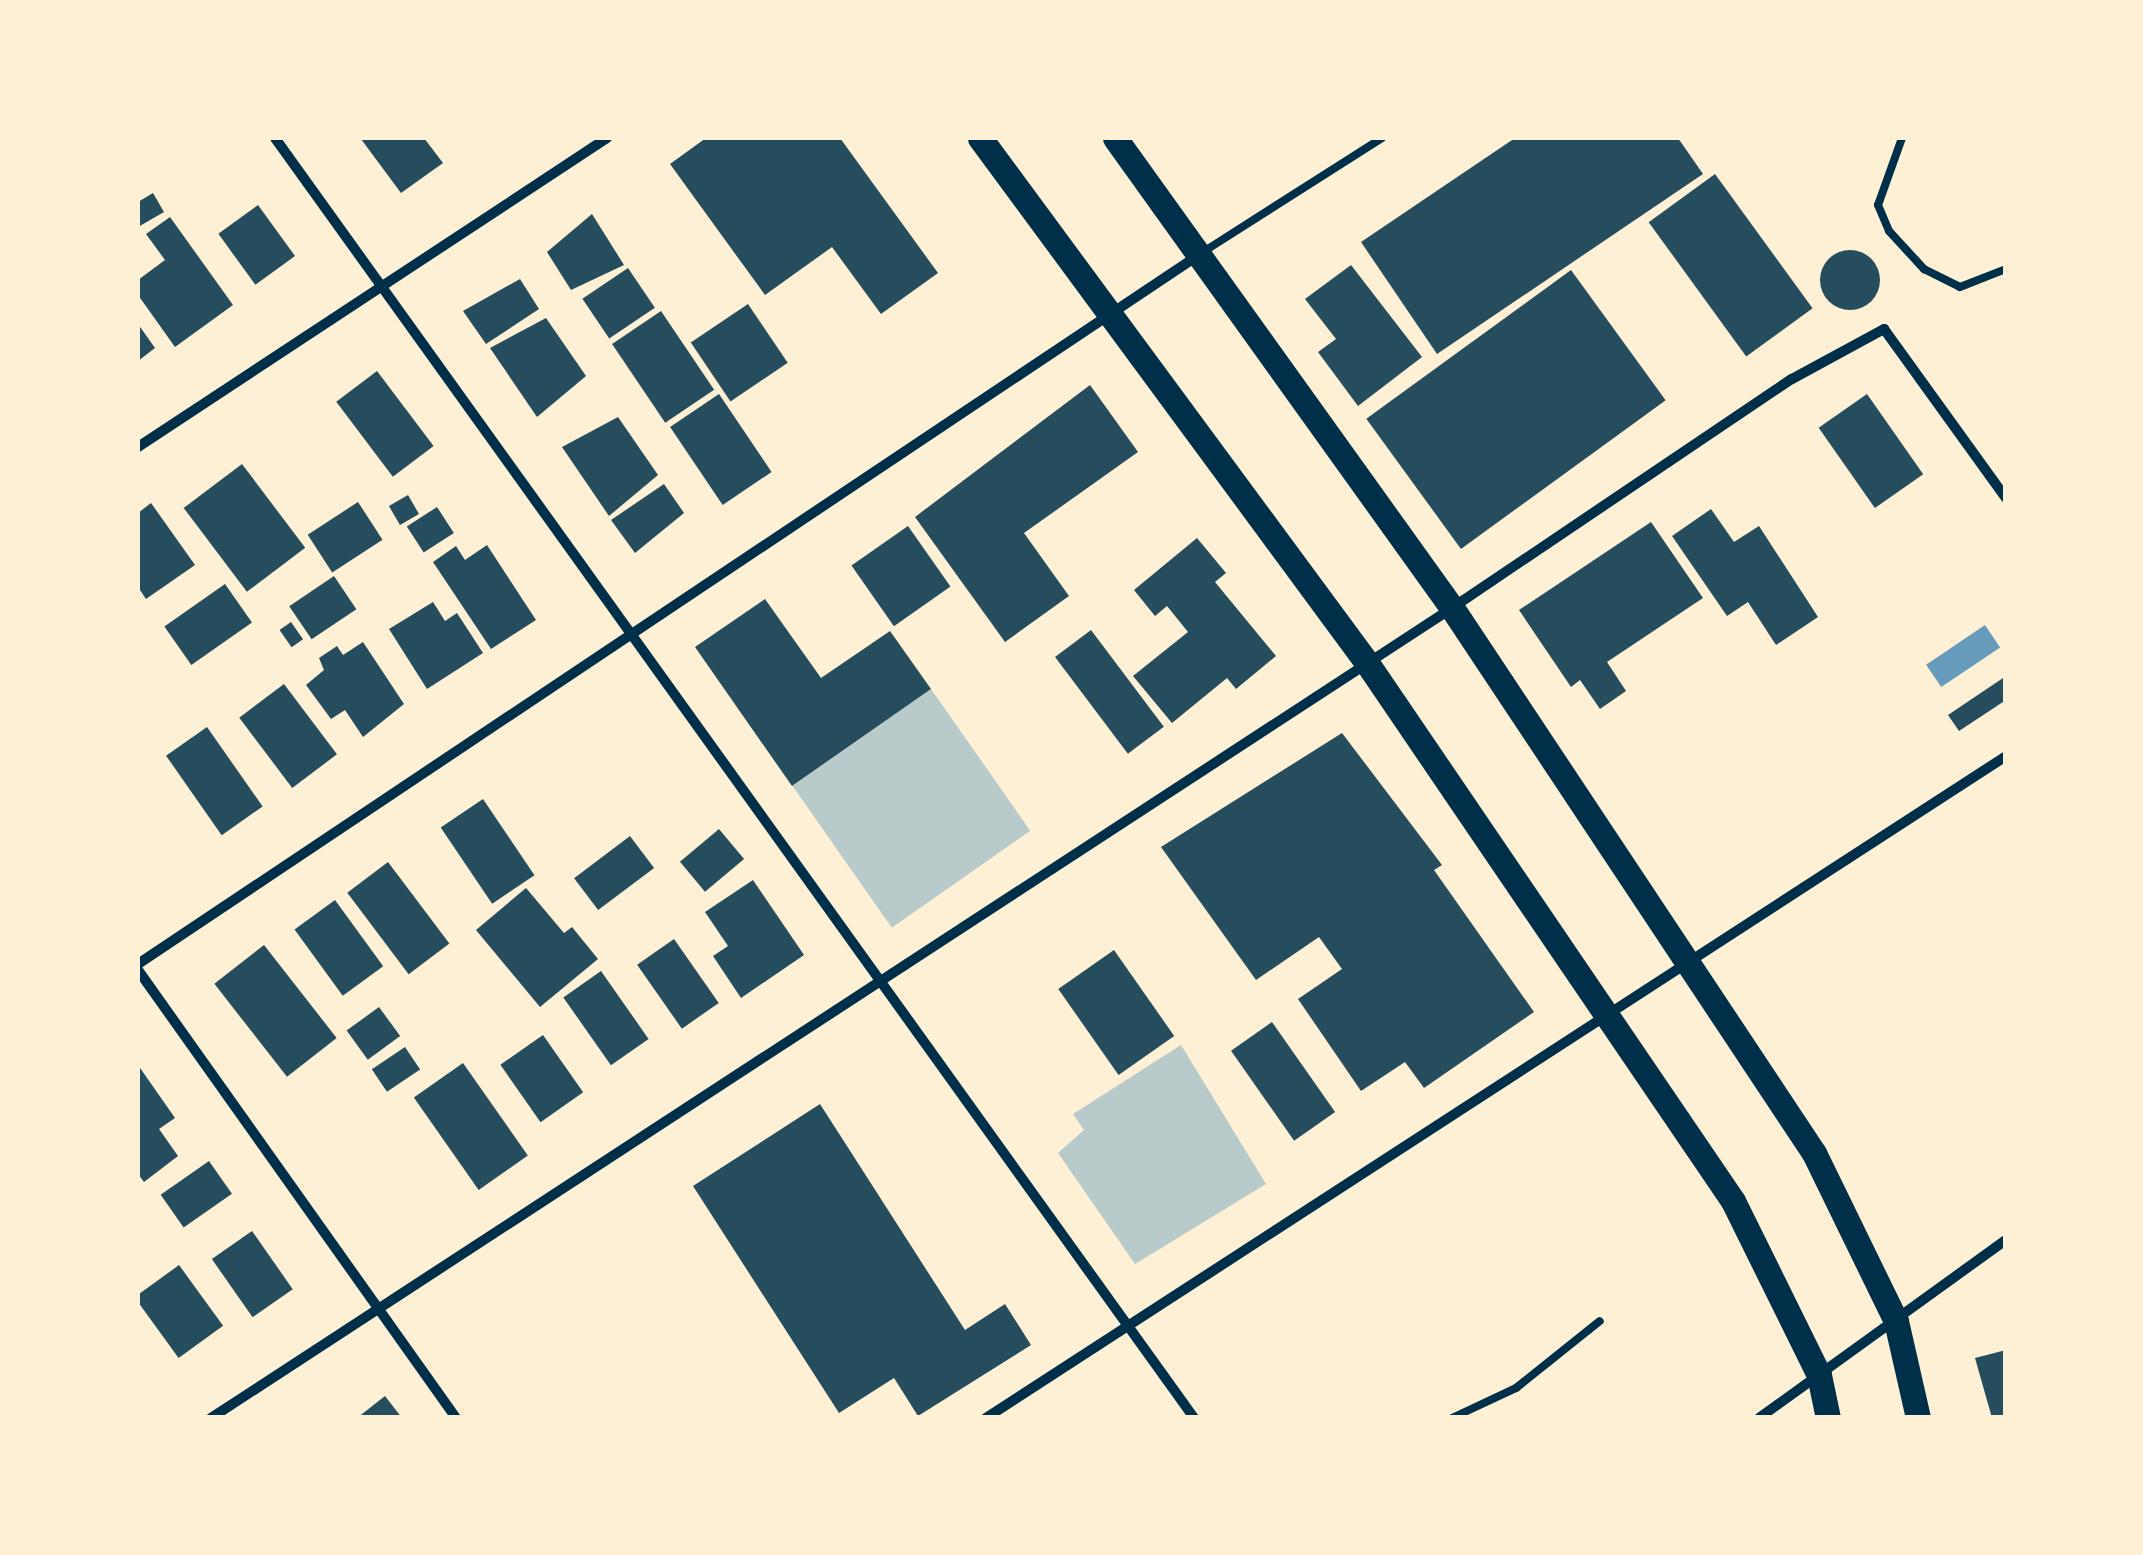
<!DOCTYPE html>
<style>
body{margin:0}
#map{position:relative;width:2143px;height:1555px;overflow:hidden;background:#fdf0d5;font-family:Georgia,serif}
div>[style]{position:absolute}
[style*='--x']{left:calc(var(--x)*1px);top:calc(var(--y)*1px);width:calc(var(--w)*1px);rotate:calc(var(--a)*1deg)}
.green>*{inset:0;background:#b9caca;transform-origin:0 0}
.water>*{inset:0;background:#669bbc;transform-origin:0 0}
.building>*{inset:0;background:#264d5e;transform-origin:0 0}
.round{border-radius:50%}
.service>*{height:8px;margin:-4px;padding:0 4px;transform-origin:4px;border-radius:4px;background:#003049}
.minor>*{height:10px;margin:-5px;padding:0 5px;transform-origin:5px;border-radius:5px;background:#003049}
.primary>*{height:25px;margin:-12.5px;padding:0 12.5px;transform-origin:12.5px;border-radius:12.5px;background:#003049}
span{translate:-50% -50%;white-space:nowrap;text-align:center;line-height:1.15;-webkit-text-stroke:9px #fdf0d5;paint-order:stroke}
.frame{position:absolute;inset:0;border:140px solid #fdf0d5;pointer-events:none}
</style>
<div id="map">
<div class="green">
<div style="left:931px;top:689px;width:173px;height:169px;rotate:55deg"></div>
<div style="clip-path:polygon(1181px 1045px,1266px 1184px,1135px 1264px,1058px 1153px,1084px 1130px,1073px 1114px)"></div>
</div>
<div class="water">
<div style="left:1985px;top:625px;width:27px;height:71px;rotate:56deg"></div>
</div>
<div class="building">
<div style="clip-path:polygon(424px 138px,443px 163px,401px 193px,361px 139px)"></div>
<div style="clip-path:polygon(706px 138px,840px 138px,938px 273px,881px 314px,832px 247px,765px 295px,670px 164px)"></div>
<div style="clip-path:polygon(1515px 138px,1678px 138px,1703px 174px,1437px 354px,1361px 242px)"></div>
<div style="left:1715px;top:174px;width:166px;height:82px;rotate:54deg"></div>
<div style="clip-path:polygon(153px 193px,164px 212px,138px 227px,138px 202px)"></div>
<div style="left:258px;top:205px;width:63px;height:49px;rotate:54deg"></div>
<div style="clip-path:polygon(592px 214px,624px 265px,571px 290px,547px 252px)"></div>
<div style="clip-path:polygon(170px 217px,233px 305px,175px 347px,138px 295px,138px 280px,165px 260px,146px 234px)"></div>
<div class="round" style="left:1820px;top:250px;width:60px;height:60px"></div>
<div style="clip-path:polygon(1351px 265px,1422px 357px,1358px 406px,1318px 352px,1336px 339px,1305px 299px)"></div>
<div style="left:628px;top:268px;width:48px;height:55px;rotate:56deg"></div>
<div style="left:1571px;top:270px;width:161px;height:253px;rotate:54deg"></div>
<div style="clip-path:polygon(520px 279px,539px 309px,486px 344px,463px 311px)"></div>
<div style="left:748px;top:304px;width:71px;height:69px;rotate:56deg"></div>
<div style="left:661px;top:311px;width:95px;height:59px;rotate:56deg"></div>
<div style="clip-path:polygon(546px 318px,586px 376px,537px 417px,490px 348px)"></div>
<div style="clip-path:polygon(138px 324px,155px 348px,138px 361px)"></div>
<div style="left:377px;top:371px;width:94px;height:51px;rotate:53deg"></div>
<div style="clip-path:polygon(1090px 385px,1138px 452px,1024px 533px,1069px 596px,1005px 642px,915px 517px)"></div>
<div style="left:719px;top:394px;width:94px;height:59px;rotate:56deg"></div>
<div style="left:1867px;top:394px;width:98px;height:59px;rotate:55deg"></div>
<div style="clip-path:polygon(618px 417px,658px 475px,609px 516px,562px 447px)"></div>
<div style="left:242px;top:464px;width:105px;height:73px;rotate:53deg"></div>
<div style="clip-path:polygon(664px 484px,684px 513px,635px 553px,611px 520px)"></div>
<div style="left:408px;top:495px;width:22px;height:22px;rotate:60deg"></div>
<div style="left:358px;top:502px;width:45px;height:60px;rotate:57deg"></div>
<div style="clip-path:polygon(151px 503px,195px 565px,146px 599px,138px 587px,138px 513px)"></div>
<div style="left:437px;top:507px;width:31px;height:36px;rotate:57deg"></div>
<div style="clip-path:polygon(1711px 509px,1734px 542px,1759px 526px,1818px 617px,1776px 645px,1748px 602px,1727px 616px,1672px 536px)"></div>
<div style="clip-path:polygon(1651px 522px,1703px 598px,1607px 662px,1626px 691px,1600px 709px,1580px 680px,1571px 687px,1519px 610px)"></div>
<div style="left:908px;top:526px;width:74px;height:69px;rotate:55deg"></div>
<div style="clip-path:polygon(1197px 538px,1226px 573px,1215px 582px,1276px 656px,1236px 689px,1227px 678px,1172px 723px,1133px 676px,1188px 632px,1167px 606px,1155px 616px,1134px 590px)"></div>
<div style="clip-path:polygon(487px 545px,536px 620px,491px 649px,433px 562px,456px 546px,465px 560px)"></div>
<div style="left:334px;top:576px;width:40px;height:54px;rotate:56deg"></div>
<div style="left:225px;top:584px;width:47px;height:74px;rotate:55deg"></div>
<div style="clip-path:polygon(765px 599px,821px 678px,890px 631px,931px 689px,792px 786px,695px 647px)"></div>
<div style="clip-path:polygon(433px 602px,445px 621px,457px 613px,483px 653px,427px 689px,389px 629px)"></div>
<div style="left:291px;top:622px;width:21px;height:14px;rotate:55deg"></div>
<div style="left:1091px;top:630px;width:121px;height:45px;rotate:53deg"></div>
<div style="clip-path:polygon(363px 642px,404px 704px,363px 737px,345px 710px,331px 719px,306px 685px,324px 670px,319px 658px,337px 646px,343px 655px)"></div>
<div style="clip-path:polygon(2006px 676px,2006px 700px,1959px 731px,1948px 715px)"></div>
<div style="left:284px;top:684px;width:88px;height:56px;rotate:53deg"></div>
<div style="left:207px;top:727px;width:97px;height:50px;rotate:55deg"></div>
<div style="clip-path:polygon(1342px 733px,1442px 865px,1434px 870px,1534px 1012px,1424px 1088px,1405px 1062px,1361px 1091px,1298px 999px,1342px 969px,1319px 937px,1256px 980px,1161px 847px)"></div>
<div style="left:483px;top:799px;width:92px;height:51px;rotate:56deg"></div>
<div style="left:719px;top:829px;width:39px;height:51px;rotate:50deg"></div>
<div style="left:630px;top:836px;width:40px;height:70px;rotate:53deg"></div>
<div style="left:388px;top:862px;width:102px;height:51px;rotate:53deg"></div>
<div style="clip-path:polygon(753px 880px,804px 955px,741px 998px,713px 956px,728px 946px,705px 912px)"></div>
<div style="clip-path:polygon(526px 888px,564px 933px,572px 927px,598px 959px,540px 1007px,476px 930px)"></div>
<div style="left:335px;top:900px;width:82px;height:50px;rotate:54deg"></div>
<div style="left:674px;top:939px;width:78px;height:45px;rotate:55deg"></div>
<div style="left:264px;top:945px;width:118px;height:63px;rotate:52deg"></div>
<div style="left:1114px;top:950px;width:105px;height:68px;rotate:55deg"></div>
<div style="left:601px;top:971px;width:83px;height:46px;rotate:55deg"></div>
<div style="left:379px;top:1007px;width:36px;height:40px;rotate:54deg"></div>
<div style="left:1272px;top:1022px;width:110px;height:50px;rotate:55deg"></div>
<div style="left:543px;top:1035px;width:70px;height:52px;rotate:55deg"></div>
<div style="left:405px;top:1047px;width:27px;height:40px;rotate:56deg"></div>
<div style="left:463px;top:1063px;width:113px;height:60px;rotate:55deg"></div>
<div style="clip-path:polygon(138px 1065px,175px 1118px,159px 1129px,178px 1156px,144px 1182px,138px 1174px)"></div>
<div style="clip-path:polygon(820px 1104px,965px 1330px,1005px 1304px,1031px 1345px,918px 1416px,894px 1378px,839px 1413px,693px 1186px)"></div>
<div style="left:209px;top:1161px;width:40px;height:59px;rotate:55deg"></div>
<div style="left:252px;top:1231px;width:71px;height:49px;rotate:55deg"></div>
<div style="left:179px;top:1265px;width:75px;height:55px;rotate:54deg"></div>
<div style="clip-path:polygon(2006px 1350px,2006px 1418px,1992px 1418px,1975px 1358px)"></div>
<div style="clip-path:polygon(385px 1396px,402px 1418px,357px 1418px)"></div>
</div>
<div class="service">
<div style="--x:1902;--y:138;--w:71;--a:109.7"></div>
<div style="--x:1878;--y:205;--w:28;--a:67"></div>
<div style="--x:1889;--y:231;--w:52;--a:47.4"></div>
<div style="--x:1924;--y:269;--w:40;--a:26.6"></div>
<div style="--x:1960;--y:287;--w:49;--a:-21.4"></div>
<div style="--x:1203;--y:252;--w:212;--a:-32.5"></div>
<div style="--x:1452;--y:1418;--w:71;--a:-25.1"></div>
<div style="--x:1516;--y:1388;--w:107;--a:-38.6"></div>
</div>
<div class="minor">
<div style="--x:275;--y:138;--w:1576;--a:54.32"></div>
<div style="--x:138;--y:447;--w:562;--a:-33.38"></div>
<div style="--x:138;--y:964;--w:1274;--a:-33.76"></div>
<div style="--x:138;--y:970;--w:549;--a:54.63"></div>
<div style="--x:211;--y:1418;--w:1482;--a:-33.13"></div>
<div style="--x:1452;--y:608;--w:410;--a:-34"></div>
<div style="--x:1792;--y:379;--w:105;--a:-28.5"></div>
<div style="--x:1884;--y:329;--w:208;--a:54.2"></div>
<div style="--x:986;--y:1418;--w:1216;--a:-32.98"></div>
<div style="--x:1759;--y:1418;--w:304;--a:-35.8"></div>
</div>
<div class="primary">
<div style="--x:980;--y:138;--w:652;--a:53.6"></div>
<div style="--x:1367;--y:663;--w:651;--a:55.77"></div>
<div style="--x:1733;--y:1201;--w:194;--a:63.7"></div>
<div style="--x:1819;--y:1375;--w:44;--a:78.2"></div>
<div style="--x:1115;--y:138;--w:578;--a:54.36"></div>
<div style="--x:1452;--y:608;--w:654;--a:56.41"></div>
<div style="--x:1814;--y:1153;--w:187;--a:64"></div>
<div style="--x:1896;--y:1321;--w:99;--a:77.2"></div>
</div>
<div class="frame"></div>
</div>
